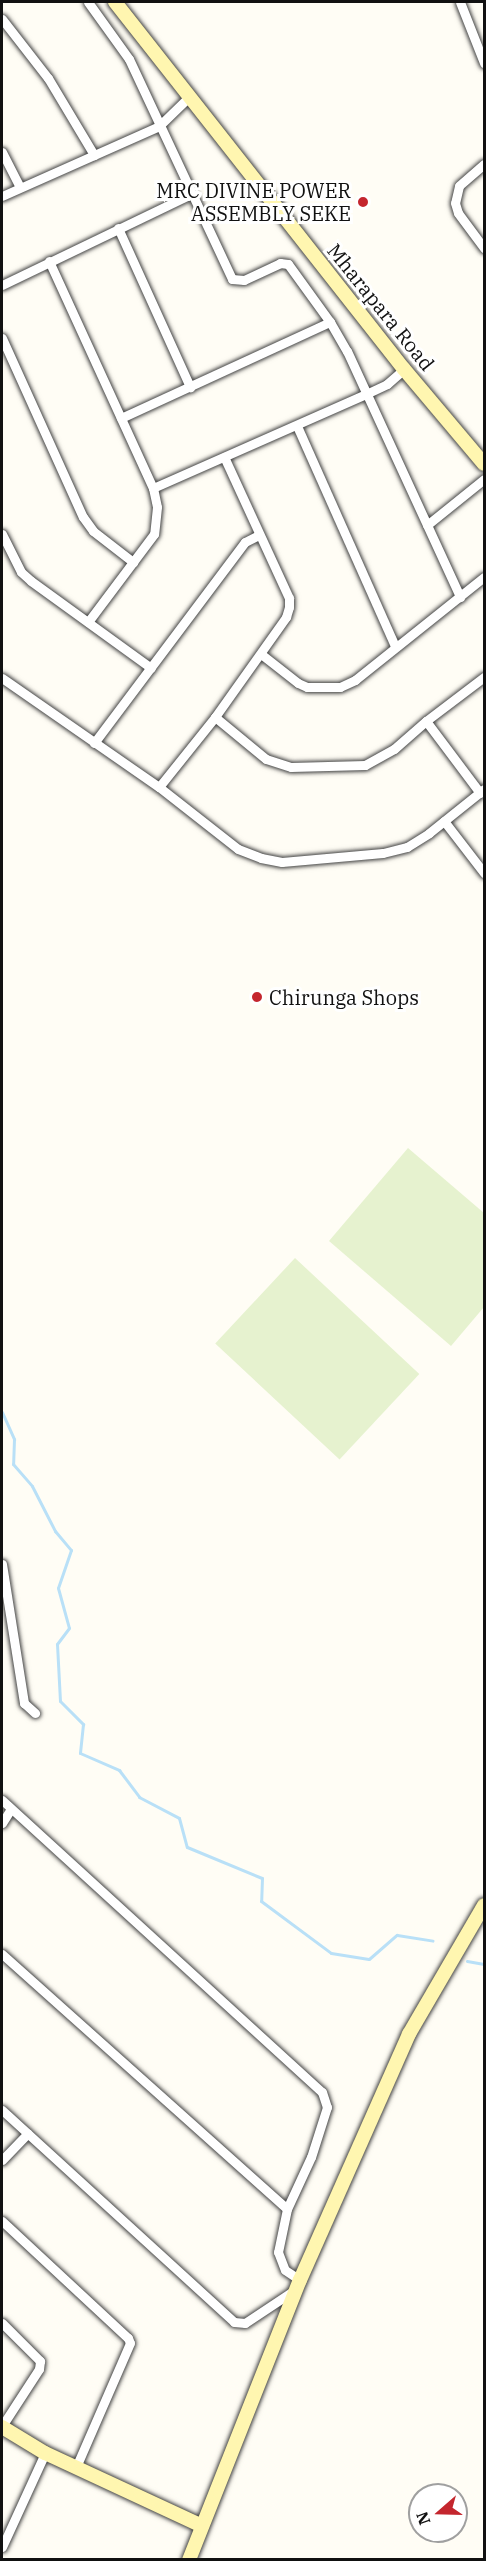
<!DOCTYPE html>
<style>
body{margin:0}
#map{position:relative;width:486px;height:2561px;overflow:hidden;background:#fffdf5;font-family:"IBM Plex Serif",serif}
div>[style]{position:absolute}
[style*='--x']{left:calc(var(--x)*1px);top:calc(var(--y)*1px);width:calc(var(--w)*1px);rotate:calc(var(--a)*1deg)}
.pitch>*{inset:0;background:#e6f2cf;transform-origin:0 0}
.stream>*{height:3px;margin:-1.5px;padding:0 1.5px;transform-origin:1.5px;border-radius:1.5px;background:#b9e0f7}
.roads{filter:drop-shadow(0 0 2px #444) drop-shadow(0 0 2px #444)}
.street>*{height:9px;margin:-4.5px;padding:0 4.5px;transform-origin:4.5px;border-radius:4.5px;background:#fff}
.secondary>*{height:14px;margin:-7px;padding:0 7px;transform-origin:7px;border-radius:7px;background:#fff6b0}
.dots>*{width:16px;height:16px;translate:-50% -50%;box-sizing:border-box;border:3px solid #fff;border-radius:50%}
span{translate:-50% -50%;white-space:nowrap;text-align:center;line-height:1.15;-webkit-text-stroke:6px #fff;paint-order:stroke}
.poi-label{font-size:20px;color:#111}
.right{translate:-100% -50%;text-align:right}
.left{translate:0 -50%;text-align:left}
.street-label{font-size:20px;color:#111}
.frame{position:absolute;inset:0;border:3px solid #111;pointer-events:none}
.north{position:absolute;left:408px;top:2483px;width:60px;height:60px;box-sizing:border-box;background:#fff;border:2px solid #a0a0a0;border-radius:50%;rotate:250deg;font-size:16px;font-weight:700;line-height:24px;text-align:center;color:#111}
.north::after{content:'';display:block;margin:auto;width:21px;height:27px;background:#c4262e;clip-path:polygon(50% 0,100% 100%,50% 72%,0 100%)}
</style>
<div id="map">
<div class="pitch">
<div style="clip-path:polygon(408px 1148px,484px 1213px,484px 1307px,451px 1346px,329px 1241px)"></div>
<div style="left:295px;top:1258px;width:170px;height:117px;rotate:43deg"></div>
</div>
<div class="stream">
<div style="--x:2;--y:1412;--w:30;--a:66"></div>
<div style="--x:14;--y:1439;--w:25;--a:92"></div>
<div style="--x:13;--y:1464;--w:29;--a:49"></div>
<div style="--x:32;--y:1486;--w:51;--a:62.9"></div>
<div style="--x:55;--y:1531;--w:25;--a:50"></div>
<div style="--x:71;--y:1550;--w:40;--a:108.9"></div>
<div style="--x:58;--y:1588;--w:41;--a:74.6"></div>
<div style="--x:69;--y:1628;--w:20;--a:127"></div>
<div style="--x:57;--y:1644;--w:57;--a:87"></div>
<div style="--x:60;--y:1701;--w:33;--a:45"></div>
<div style="--x:83;--y:1724;--w:29;--a:96"></div>
<div style="--x:80;--y:1753;--w:43;--a:23.6"></div>
<div style="--x:119;--y:1770;--w:34;--a:53"></div>
<div style="--x:139;--y:1797;--w:45;--a:27.7"></div>
<div style="--x:179;--y:1818;--w:30;--a:75"></div>
<div style="--x:187;--y:1847;--w:81;--a:22.5"></div>
<div style="--x:262;--y:1878;--w:23;--a:92"></div>
<div style="--x:261;--y:1901;--w:87;--a:36.6"></div>
<div style="--x:331;--y:1953;--w:38;--a:9"></div>
<div style="--x:369;--y:1959;--w:37;--a:-41"></div>
<div style="--x:397;--y:1935;--w:36;--a:9"></div>
<div style="--x:467;--y:1961;--w:17;--a:10"></div>
</div>
<div class="roads">
<div class="street">
<div style="--x:88;--y:2;--w:70;--a:54.3"></div>
<div style="--x:129;--y:59;--w:243;--a:64.9"></div>
<div style="--x:232;--y:279;--w:12;--a:5"></div>
<div style="--x:244;--y:280;--w:40;--a:-25"></div>
<div style="--x:280;--y:263;--w:8;--a:7"></div>
<div style="--x:288;--y:264;--w:72;--a:54.1"></div>
<div style="--x:330;--y:322;--w:34;--a:60"></div>
<div style="--x:347;--y:351;--w:271;--a:65.3"></div>
<div style="--x:460;--y:2;--w:66;--a:68.5"></div>
<div style="--x:2;--y:19;--w:75;--a:52.1"></div>
<div style="--x:48;--y:78;--w:90;--a:59.1"></div>
<div style="--x:2;--y:152;--w:39;--a:63"></div>
<div style="--x:484;--y:164;--w:33;--a:139"></div>
<div style="--x:459;--y:186;--w:17;--a:103"></div>
<div style="--x:455;--y:203;--w:10;--a:73"></div>
<div style="--x:458;--y:213;--w:44;--a:53.4"></div>
<div style="--x:2;--y:196;--w:172;--a:-24"></div>
<div style="--x:159;--y:126;--w:43;--a:-44.1"></div>
<div style="--x:118;--y:228;--w:175;--a:65.6"></div>
<div style="--x:49;--y:261;--w:250;--a:65.4"></div>
<div style="--x:153;--y:488;--w:19;--a:78"></div>
<div style="--x:157;--y:507;--w:27;--a:96"></div>
<div style="--x:154;--y:534;--w:110;--a:126.9"></div>
<div style="--x:2;--y:285;--w:210;--a:-25.7"></div>
<div style="--x:2;--y:338;--w:196;--a:65.7"></div>
<div style="--x:83;--y:517;--w:17;--a:54"></div>
<div style="--x:93;--y:531;--w:51;--a:37.8"></div>
<div style="--x:121;--y:418;--w:230;--a:-24.7"></div>
<div style="--x:297;--y:426;--w:241;--a:66"></div>
<div style="--x:153;--y:488;--w:233;--a:-23.8"></div>
<div style="--x:366;--y:394;--w:23;--a:-25"></div>
<div style="--x:387;--y:384;--w:23;--a:-41"></div>
<div style="--x:427;--y:525;--w:73;--a:-38.9"></div>
<div style="--x:2;--y:534;--w:42;--a:63.4"></div>
<div style="--x:21;--y:572;--w:13;--a:42"></div>
<div style="--x:31;--y:581;--w:148;--a:35.9"></div>
<div style="--x:261;--y:654;--w:47;--a:38.1"></div>
<div style="--x:298;--y:683;--w:10;--a:24"></div>
<div style="--x:307;--y:687;--w:33;--a:0"></div>
<div style="--x:340;--y:687;--w:17;--a:-25"></div>
<div style="--x:355;--y:680;--w:165;--a:-38.6"></div>
<div style="--x:2;--y:678;--w:191;--a:34.8"></div>
<div style="--x:159;--y:787;--w:100;--a:38.1"></div>
<div style="--x:238;--y:849;--w:25;--a:21"></div>
<div style="--x:261;--y:858;--w:21;--a:11"></div>
<div style="--x:282;--y:862;--w:101;--a:-5.1"></div>
<div style="--x:383;--y:853;--w:25;--a:-14"></div>
<div style="--x:407;--y:847;--w:26;--a:-32"></div>
<div style="--x:429;--y:833;--w:70;--a:-38.7"></div>
<div style="--x:215;--y:717;--w:123;--a:-54.6"></div>
<div style="--x:286;--y:617;--w:10;--a:-73"></div>
<div style="--x:289;--y:607;--w:9;--a:-90"></div>
<div style="--x:289;--y:598;--w:155;--a:-114.7"></div>
<div style="--x:426;--y:721;--w:73;--a:-37.2"></div>
<div style="--x:94;--y:743;--w:251;--a:-53.1"></div>
<div style="--x:245;--y:542;--w:16;--a:-27"></div>
<div style="--x:159;--y:787;--w:90;--a:-51.3"></div>
<div style="--x:215;--y:717;--w:66;--a:39.5"></div>
<div style="--x:266;--y:759;--w:26;--a:18"></div>
<div style="--x:291;--y:767;--w:74;--a:-1.5"></div>
<div style="--x:365;--y:765;--w:33;--a:-29"></div>
<div style="--x:394;--y:749;--w:43;--a:-41.2"></div>
<div style="--x:426;--y:721;--w:90;--a:53.1"></div>
<div style="--x:444;--y:821;--w:66;--a:52.4"></div>
<div style="--x:2;--y:1564;--w:141;--a:81"></div>
<div style="--x:24;--y:1703;--w:15;--a:42"></div>
<div style="--x:2;--y:1800;--w:433;--a:42.4"></div>
<div style="--x:322;--y:2092;--w:16;--a:72"></div>
<div style="--x:327;--y:2107;--w:52;--a:107.7"></div>
<div style="--x:311;--y:2157;--w:57;--a:114.8"></div>
<div style="--x:2;--y:1823;--w:15;--a:-58"></div>
<div style="--x:2;--y:1954;--w:382;--a:41.8"></div>
<div style="--x:287;--y:2209;--w:44;--a:101.8"></div>
<div style="--x:278;--y:2252;--w:19;--a:69"></div>
<div style="--x:285;--y:2270;--w:18;--a:34"></div>
<div style="--x:2;--y:2110;--w:314;--a:42.4"></div>
<div style="--x:234;--y:2322;--w:11;--a:5"></div>
<div style="--x:245;--y:2323;--w:61;--a:-33.7"></div>
<div style="--x:2;--y:2160;--w:37;--a:-46"></div>
<div style="--x:2;--y:2221;--w:172;--a:42.9"></div>
<div style="--x:128;--y:2338;--w:5;--a:68"></div>
<div style="--x:130;--y:2343;--w:135;--a:113.5"></div>
<div style="--x:2;--y:2323;--w:54;--a:45"></div>
<div style="--x:40;--y:2361;--w:8;--a:97"></div>
<div style="--x:39;--y:2369;--w:68;--a:123"></div>
<div style="--x:2;--y:2547;--w:103;--a:-65.4"></div>
</div>
<div class="secondary">
<div style="--x:115;--y:2;--w:467;--a:51.8"></div>
<div style="--x:404;--y:369;--w:124;--a:49.9"></div>
<div style="--x:2;--y:2427;--w:50;--a:31.2"></div>
<div style="--x:45;--y:2453;--w:173;--a:24.9"></div>
<div style="--x:189;--y:2560;--w:301;--a:-68.4"></div>
<div style="--x:300;--y:2280;--w:269;--a:-66.1"></div>
<div style="--x:409;--y:2034;--w:149;--a:-59.8"></div>
</div>
</div>
<div class="dots">
<div style="left:363px;top:202px;background:#c4262e"></div>
<div style="left:257px;top:997px;background:#c4262e"></div>
</div>
<div class="poi-label">
<span class="right" style="left:351px;top:202px">MRC DIVINE POWER<br>ASSEMBLY SEKE</span>
<span class="left" style="left:269px;top:997px">Chirunga Shops</span>
</div>
<div class="street-label">
<span style="left:381px;top:307px;rotate:51deg">Mharapara Road</span>
</div>
<div class="frame"></div>
<div class="north">N</div>
</div>
